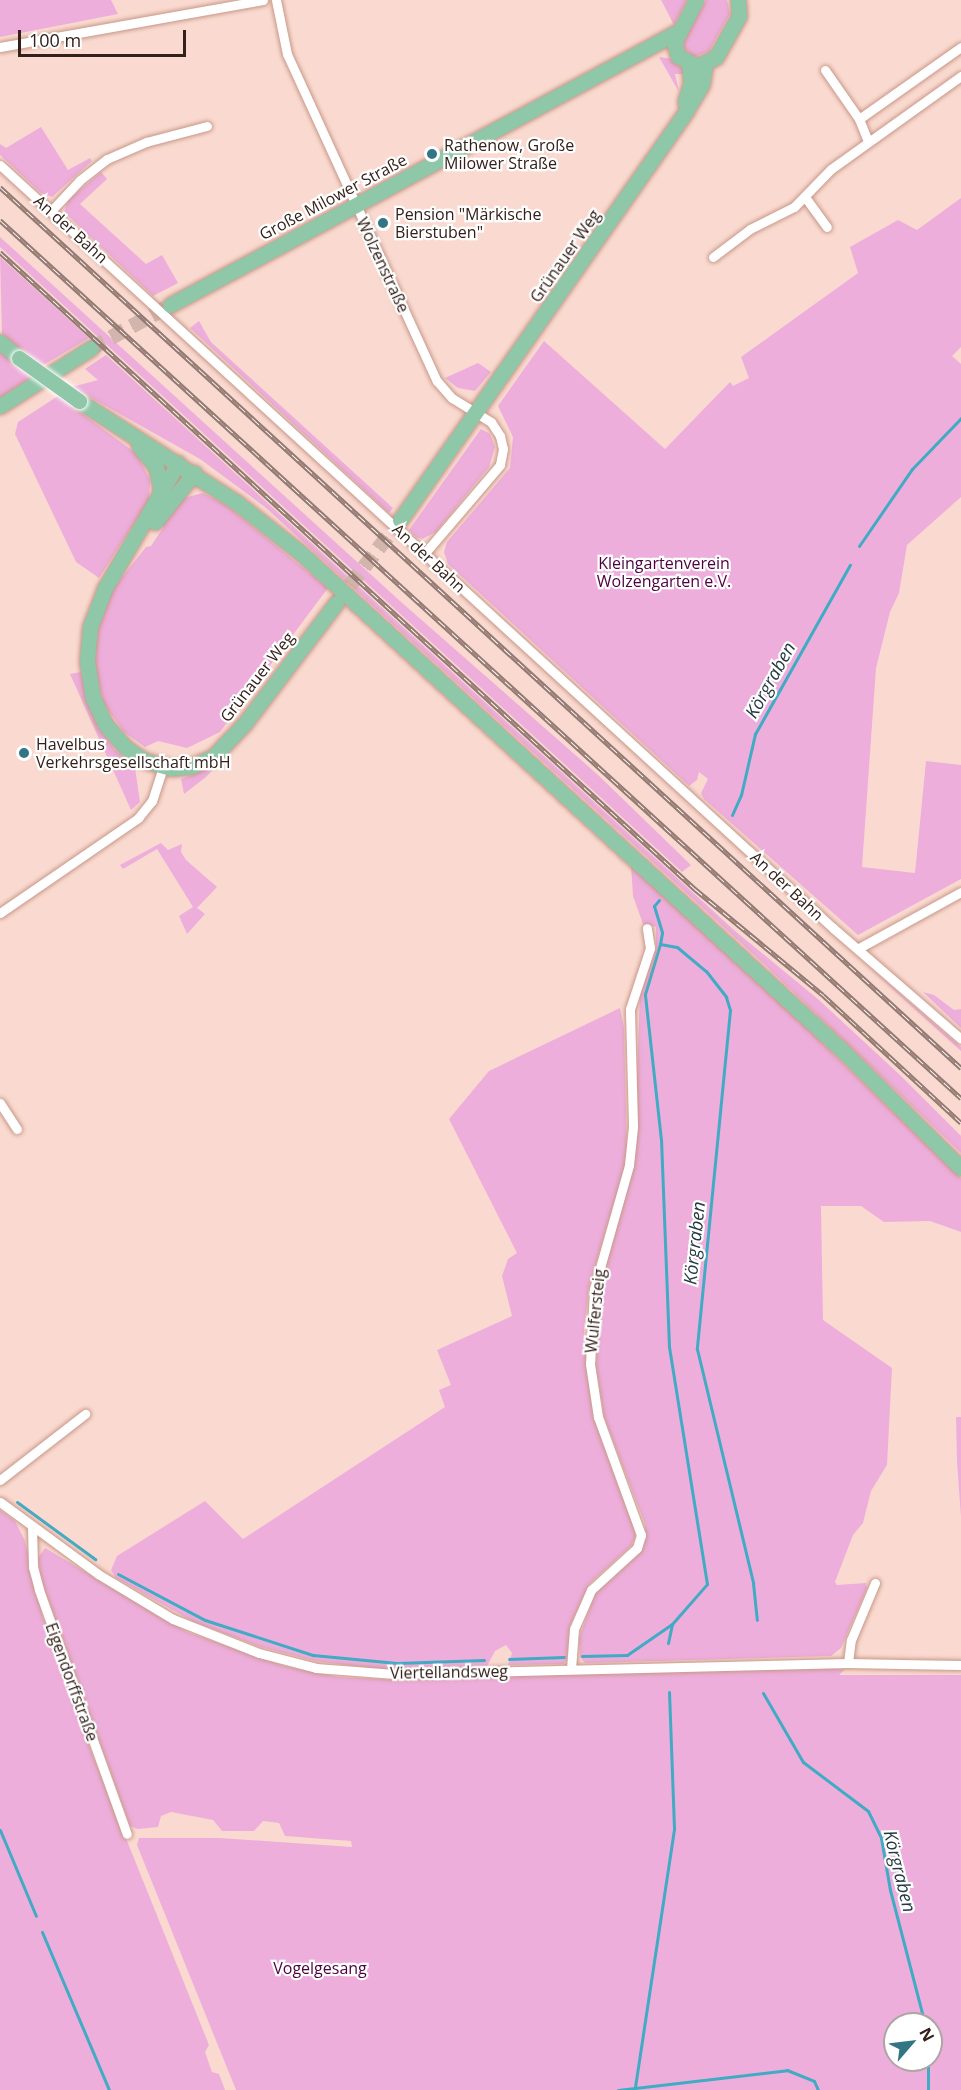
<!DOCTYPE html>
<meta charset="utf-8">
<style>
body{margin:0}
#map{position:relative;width:961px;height:2090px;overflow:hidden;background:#fadad0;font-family:"Open Sans",sans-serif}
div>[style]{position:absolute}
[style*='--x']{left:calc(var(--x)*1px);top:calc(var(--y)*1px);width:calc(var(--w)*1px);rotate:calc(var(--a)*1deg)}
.green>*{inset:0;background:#edaedc}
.stream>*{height:3px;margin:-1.5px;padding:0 1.5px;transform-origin:1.5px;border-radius:1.5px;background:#41abc4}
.primary-tunnel>*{height:15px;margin-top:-7.5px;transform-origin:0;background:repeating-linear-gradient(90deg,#d2b5ac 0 15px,transparent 0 23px)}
.roads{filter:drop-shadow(0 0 2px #c99789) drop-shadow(0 0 2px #c99789)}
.minor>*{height:9px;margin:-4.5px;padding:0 4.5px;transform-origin:4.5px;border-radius:4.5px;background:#fff}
.primary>*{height:15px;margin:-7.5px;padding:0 7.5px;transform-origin:7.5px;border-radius:7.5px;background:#8fc7a9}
.rail>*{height:5px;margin-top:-2.5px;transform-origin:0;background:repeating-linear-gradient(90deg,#fff 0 9px,#927971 0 18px);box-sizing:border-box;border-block:2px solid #927971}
.bridges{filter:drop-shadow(0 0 2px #fff) drop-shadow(0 0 2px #fff)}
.primary-bridge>*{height:15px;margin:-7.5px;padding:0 7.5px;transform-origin:7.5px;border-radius:7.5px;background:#8fc7a9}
.dots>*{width:16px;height:16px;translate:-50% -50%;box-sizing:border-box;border:3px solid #fff;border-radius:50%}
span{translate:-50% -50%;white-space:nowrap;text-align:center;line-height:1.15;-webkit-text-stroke:4.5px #fff;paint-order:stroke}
.poi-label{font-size:16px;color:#33201a}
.left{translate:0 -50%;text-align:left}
.street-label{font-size:16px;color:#33201a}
.park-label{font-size:16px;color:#4d0141}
.water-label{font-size:18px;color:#21393f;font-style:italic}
.north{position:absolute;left:883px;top:2012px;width:60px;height:60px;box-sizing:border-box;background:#fff;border:2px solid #ada6a3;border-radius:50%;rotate:62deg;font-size:16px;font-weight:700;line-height:24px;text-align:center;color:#33201a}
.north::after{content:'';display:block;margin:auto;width:21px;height:27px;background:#327585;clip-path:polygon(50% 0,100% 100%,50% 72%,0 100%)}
.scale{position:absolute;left:18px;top:30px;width:168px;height:27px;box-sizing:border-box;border:3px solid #33201a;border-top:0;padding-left:8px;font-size:18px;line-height:21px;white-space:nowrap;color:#33201a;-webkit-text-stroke:4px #fff;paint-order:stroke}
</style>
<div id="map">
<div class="green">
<div style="clip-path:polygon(0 0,111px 0,118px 14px,0 37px)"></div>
<div style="clip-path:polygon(661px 0,687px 0,674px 25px)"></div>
<div style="clip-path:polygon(706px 0,727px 0,730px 14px,709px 51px,694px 57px,684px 48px,684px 40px)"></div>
<div style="clip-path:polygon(659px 57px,673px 59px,682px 69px,684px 74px,675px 74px,679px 92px)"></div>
<div style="clip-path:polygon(41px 127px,68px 170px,90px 158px,92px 161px,52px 197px,41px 193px,0 155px,0 144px,6px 148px)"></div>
<div style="clip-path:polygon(101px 172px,107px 179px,80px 204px,146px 264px,162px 255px,178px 283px,153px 296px,64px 212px,68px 200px)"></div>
<div style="clip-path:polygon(961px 198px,961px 347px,952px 356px,961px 364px,961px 497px,907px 545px,899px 593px,890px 612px,876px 668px,862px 867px,915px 873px,926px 761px,961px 765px,961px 879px,858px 935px,704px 799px,701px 793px,708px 779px,699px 772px,697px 780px,689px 786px,448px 564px,444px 552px,447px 542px,510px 468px,513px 437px,498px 406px,544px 341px,665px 449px,730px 382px,733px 386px,749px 378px,741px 357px,858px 273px,850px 247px,898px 220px,917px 230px)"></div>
<div style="clip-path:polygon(0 237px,400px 601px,597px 774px,691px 865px,682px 872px,0 247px)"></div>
<div style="clip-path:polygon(0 257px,89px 338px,42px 366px,2px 334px)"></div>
<div style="clip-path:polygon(199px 321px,211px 342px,393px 508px,389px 513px,190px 328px)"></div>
<div style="clip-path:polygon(0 351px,32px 377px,0 398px)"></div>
<div style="clip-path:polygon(106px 355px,734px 930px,819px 1000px,900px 1075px,961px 1136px,961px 1153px,764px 964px,265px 507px,200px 459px,72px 387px,98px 380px,85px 369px)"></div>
<div style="clip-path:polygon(478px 363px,491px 372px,475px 391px,458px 388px,445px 378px)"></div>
<div style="clip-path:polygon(58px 396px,137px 454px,150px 480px,149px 500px,99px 578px,76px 562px,15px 434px,18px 422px)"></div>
<div style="clip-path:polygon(481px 429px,490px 434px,495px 447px,489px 467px,436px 532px,422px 539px,416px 537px,409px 530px)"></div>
<div style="clip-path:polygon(203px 493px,226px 505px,328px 588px,220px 732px,187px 748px,158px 741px,145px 747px,124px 732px,104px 704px,93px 660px,98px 623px,112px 590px,146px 547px,151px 546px,163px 528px,162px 521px,180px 499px)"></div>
<div style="clip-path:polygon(81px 672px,87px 700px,103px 733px,114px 749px,135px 768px,140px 802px,131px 810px,70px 674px)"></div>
<div style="clip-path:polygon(242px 738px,206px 777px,184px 794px,181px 779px,211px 768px)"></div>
<div style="clip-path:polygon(161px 843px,168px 850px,182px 844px,181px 852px,186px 860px,217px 887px,197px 908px,205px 914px,187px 934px,179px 916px,193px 907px,157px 849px,123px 869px,120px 865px)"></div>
<div style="clip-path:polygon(631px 865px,777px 999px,961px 1178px,961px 1232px,930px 1221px,884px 1222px,861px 1206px,821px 1206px,823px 1320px,892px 1368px,887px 1465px,871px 1491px,863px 1523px,853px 1535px,835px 1582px,837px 1585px,866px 1583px,867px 1588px,841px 1648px,831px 1656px,585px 1663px,580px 1657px,579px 1638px,595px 1594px,640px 1553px,645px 1536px,645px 1524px,604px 1417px,596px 1367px,602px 1268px,634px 1160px,640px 994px,656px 947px,656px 927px,643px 924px,633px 896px)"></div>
<div style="clip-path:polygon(864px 963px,961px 1047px,961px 1051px)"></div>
<div style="clip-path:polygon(923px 992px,934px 995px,954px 1010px,961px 1009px,961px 1028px)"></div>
<div style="clip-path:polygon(620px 1008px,624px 1028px,627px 1150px,624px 1171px,589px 1286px,584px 1331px,594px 1417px,635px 1530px,635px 1538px,631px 1546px,589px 1584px,570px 1626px,567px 1659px,563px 1664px,508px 1665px,512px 1653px,506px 1645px,495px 1651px,487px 1666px,378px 1669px,315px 1661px,261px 1647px,194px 1622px,116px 1578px,111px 1570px,117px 1556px,205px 1501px,243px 1539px,445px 1407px,439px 1390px,451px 1385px,437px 1350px,512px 1316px,502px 1276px,508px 1259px,517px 1253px,449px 1119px,489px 1071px)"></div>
<div style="clip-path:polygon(956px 1417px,961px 1417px,961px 1517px,957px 1461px)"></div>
<div style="clip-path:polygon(0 1510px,15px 1521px,25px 1541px,43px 1618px,93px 1756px,209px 2045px,205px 2052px,212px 2072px,219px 2074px,225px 2090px,0 2090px)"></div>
<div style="clip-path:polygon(evenodd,45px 1548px,187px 1632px,284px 1666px,338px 1677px,397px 1680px,783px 1668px,845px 1669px,839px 1675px,961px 1675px,961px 2090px,236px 2090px,137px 1845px,139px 1838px,220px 1838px,352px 1847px,351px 1841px,285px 1836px,279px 1823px,263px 1821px,254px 1831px,222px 1831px,213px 1820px,171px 1812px,161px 1816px,158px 1827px,138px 1829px,130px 1826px,41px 1580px,38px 1558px,45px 1548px,895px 2024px,931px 2024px,931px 2060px,895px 2060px,895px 2024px)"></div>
</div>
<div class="stream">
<div style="--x:859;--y:546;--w:93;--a:-55.5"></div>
<div style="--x:912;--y:469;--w:71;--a:-46.1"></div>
<div style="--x:732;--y:815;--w:22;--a:-66"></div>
<div style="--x:741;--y:795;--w:63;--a:-77.1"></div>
<div style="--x:755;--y:734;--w:194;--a:-60.7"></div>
<div style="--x:659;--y:900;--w:8;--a:130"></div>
<div style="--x:654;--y:906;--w:28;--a:73"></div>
<div style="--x:662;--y:933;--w:11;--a:100"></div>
<div style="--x:660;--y:944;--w:17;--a:10"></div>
<div style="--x:677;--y:947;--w:38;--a:40"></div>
<div style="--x:706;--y:971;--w:33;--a:52"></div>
<div style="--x:726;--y:997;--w:14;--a:73"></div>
<div style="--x:730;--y:1010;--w:341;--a:95.6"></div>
<div style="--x:697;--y:1349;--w:241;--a:76.5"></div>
<div style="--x:753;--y:1583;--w:37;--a:84"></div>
<div style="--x:17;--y:1502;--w:97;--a:36.2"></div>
<div style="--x:118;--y:1574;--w:98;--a:27.9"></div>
<div style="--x:205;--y:1620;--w:114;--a:18"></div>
<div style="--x:313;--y:1655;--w:84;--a:5.4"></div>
<div style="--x:397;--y:1663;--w:87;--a:-2"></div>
<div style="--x:668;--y:1643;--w:19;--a:-78"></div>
<div style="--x:582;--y:1656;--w:45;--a:-1.3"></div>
<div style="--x:627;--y:1655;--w:55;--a:-34.6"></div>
<div style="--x:672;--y:1624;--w:53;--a:-48.8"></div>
<div style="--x:707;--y:1584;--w:240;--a:-99.1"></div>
<div style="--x:669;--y:1347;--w:207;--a:-92.2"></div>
<div style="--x:661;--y:1140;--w:147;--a:-96.3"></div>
<div style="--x:645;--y:994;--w:52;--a:-73.3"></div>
<div style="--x:509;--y:1659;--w:55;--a:-2.1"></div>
<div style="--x:763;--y:1693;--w:80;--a:59.9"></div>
<div style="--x:803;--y:1762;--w:81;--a:37"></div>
<div style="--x:868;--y:1811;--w:30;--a:64"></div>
<div style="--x:881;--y:1838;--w:53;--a:80.2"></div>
<div style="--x:890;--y:1890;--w:138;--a:75.4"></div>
<div style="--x:0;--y:1830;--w:93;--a:67.3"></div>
<div style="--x:42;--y:1932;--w:172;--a:67"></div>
<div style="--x:928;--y:2060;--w:30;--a:90"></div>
<div style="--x:635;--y:2087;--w:262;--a:-81.4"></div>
<div style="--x:674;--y:1828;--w:136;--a:-92.1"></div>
<div style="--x:618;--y:2090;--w:170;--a:-6.7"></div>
<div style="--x:787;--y:2070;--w:29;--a:22"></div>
<div style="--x:814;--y:2081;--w:10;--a:66"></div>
</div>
<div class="primary-tunnel">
<div style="--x:91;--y:348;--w:90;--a:-28.6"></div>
<div style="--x:336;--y:603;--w:105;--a:-52.4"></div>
</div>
<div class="roads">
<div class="minor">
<div style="--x:276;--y:0;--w:55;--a:78.5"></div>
<div style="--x:287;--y:54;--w:360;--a:65.4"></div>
<div style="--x:437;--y:381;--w:23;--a:49"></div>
<div style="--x:452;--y:398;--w:46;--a:31.6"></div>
<div style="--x:491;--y:422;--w:17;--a:57"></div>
<div style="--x:500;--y:436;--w:13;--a:77"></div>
<div style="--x:503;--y:449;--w:16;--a:101"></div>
<div style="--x:500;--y:465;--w:117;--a:130.5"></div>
<div style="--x:0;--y:47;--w:267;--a:-10.1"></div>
<div style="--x:825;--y:70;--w:60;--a:55.2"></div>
<div style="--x:859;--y:119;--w:24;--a:68"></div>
<div style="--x:859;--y:119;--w:125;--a:-35.2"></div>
<div style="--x:0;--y:165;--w:1130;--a:42.49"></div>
<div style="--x:833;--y:928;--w:169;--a:40.9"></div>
<div style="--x:805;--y:197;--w:37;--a:54"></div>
<div style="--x:51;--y:211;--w:42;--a:-46.9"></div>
<div style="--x:80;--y:180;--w:34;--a:-38"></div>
<div style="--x:107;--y:159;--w:43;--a:-23.6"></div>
<div style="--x:146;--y:142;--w:63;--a:-14.7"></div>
<div style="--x:713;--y:257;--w:46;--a:-37.1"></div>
<div style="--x:750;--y:229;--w:49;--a:-26.6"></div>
<div style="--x:794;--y:207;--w:53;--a:-45.8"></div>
<div style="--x:831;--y:169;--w:160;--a:-35.6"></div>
<div style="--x:0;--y:913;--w:168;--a:-34.5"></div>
<div style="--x:138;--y:818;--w:22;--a:-51"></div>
<div style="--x:152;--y:801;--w:36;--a:-72"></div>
<div style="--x:859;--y:948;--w:116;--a:-28.8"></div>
<div style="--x:0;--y:1103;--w:31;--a:57"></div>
<div style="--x:0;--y:1480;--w:108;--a:-37.8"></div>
<div style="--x:0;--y:1502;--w:122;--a:36.3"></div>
<div style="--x:98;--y:1574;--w:87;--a:31"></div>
<div style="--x:173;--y:1619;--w:92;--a:21.6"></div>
<div style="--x:259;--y:1653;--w:59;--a:14.7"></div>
<div style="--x:316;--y:1668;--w:79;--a:4.3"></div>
<div style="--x:395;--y:1674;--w:453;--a:-1.4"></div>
<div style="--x:848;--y:1663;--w:113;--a:1"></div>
<div style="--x:32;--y:1526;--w:41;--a:88.6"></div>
<div style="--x:33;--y:1567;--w:24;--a:75"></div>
<div style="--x:39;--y:1590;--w:259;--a:70.2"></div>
<div style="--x:848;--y:1663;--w:23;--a:-83"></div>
<div style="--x:851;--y:1640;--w:62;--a:-67.2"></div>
<div style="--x:571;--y:1669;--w:40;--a:-85.7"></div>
<div style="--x:574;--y:1629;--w:43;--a:-66.4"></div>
<div style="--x:591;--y:1590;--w:62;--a:-42.4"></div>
<div style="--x:637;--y:1548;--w:14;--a:-73"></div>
<div style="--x:641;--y:1535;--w:126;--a:-110"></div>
<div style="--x:598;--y:1417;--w:54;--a:-98.6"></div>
<div style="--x:590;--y:1364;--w:75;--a:-86.9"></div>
<div style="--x:594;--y:1289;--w:129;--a:-74.2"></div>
<div style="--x:629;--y:1165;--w:39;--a:-84"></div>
<div style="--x:633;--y:1126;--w:117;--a:-91.5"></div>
<div style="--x:630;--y:1009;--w:64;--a:-71.8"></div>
<div style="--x:650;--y:948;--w:20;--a:-99"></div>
</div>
<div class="primary">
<div style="--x:696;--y:0;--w:48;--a:117.1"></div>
<div style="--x:674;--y:43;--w:14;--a:73"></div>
<div style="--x:678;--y:56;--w:21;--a:28"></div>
<div style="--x:697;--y:66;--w:21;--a:-25"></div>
<div style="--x:716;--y:57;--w:47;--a:-60.7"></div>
<div style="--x:739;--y:16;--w:16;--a:-94"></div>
<div style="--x:685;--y:102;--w:21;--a:-73"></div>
<div style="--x:691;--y:82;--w:17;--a:-97"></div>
<div style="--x:170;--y:305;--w:576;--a:-28.3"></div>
<div style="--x:0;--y:342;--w:25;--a:40"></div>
<div style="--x:79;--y:401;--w:187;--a:32.8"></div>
<div style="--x:236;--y:502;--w:85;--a:38.3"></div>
<div style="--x:303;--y:555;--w:733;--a:42.57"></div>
<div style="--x:843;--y:1051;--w:166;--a:44.8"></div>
<div style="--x:0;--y:406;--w:108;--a:-32.5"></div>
<div style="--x:139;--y:446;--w:27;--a:51"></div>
<div style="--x:156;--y:467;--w:25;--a:78"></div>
<div style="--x:178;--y:463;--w:145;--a:120.3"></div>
<div style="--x:105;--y:588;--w:42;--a:111"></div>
<div style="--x:90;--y:627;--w:34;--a:95"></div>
<div style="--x:87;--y:661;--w:37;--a:81"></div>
<div style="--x:93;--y:698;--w:29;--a:65"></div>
<div style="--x:105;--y:724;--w:30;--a:49"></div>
<div style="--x:125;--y:747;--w:22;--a:36"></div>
<div style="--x:143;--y:760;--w:29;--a:16"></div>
<div style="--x:171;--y:768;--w:21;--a:-5"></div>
<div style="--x:192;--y:766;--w:23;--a:-23"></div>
<div style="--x:213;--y:757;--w:47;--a:-46.7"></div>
<div style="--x:245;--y:723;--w:151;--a:-52.8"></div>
<div style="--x:400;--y:520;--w:499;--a:-55"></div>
<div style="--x:686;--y:111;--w:31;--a:-59"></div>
<div style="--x:702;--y:84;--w:19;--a:-81"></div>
<div style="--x:155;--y:522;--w:63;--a:-51.5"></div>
</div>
</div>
<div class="rail">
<div style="--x:0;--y:187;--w:1304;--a:42.51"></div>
<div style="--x:0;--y:220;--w:1302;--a:42.42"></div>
<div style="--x:0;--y:252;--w:943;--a:42.51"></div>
<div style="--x:695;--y:889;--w:166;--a:39.6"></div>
<div style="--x:823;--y:995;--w:188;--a:42.8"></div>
</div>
<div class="bridges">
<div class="primary-bridge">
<div style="--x:19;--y:358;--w:74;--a:35.6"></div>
</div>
</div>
<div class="dots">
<div style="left:432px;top:154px;background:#327585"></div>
<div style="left:383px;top:223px;background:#327585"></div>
<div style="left:24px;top:753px;background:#327585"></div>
</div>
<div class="poi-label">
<span class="left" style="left:444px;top:154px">Rathenow, Große<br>Milower Straße</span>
<span class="left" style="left:395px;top:223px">Pension "Märkische<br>Bierstuben"</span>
<span class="left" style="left:36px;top:753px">Havelbus<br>Verkehrsgesellschaft mbH</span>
</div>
<div class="street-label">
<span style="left:333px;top:197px;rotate:-28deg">Große Milower Straße</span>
<span style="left:71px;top:229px;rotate:42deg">An der Bahn</span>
<span style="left:565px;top:256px;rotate:-55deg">Grünauer Weg</span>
<span style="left:383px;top:265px;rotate:65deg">Wolzenstraße</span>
<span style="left:429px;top:558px;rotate:43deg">An der Bahn</span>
<span style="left:257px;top:677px;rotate:-52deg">Grünauer Weg</span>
<span style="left:787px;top:886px;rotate:43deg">An der Bahn</span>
<span style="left:595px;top:1311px;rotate:-84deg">Wulfersteig</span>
<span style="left:449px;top:1672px;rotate:-1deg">Viertellandsweg</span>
<span style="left:72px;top:1682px;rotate:70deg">Eigendorffstraße</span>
</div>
<div class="park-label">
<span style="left:664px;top:572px">Kleingartenverein<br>Wolzengarten e.V.</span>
<span style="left:320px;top:1968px">Vogelgesang</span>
</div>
<div class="water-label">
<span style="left:770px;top:680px;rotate:-61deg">Körgraben</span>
<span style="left:694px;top:1243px;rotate:-84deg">Körgraben</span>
<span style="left:900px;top:1871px;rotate:76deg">Körgraben</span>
</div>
<div class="north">N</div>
<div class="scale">100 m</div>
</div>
